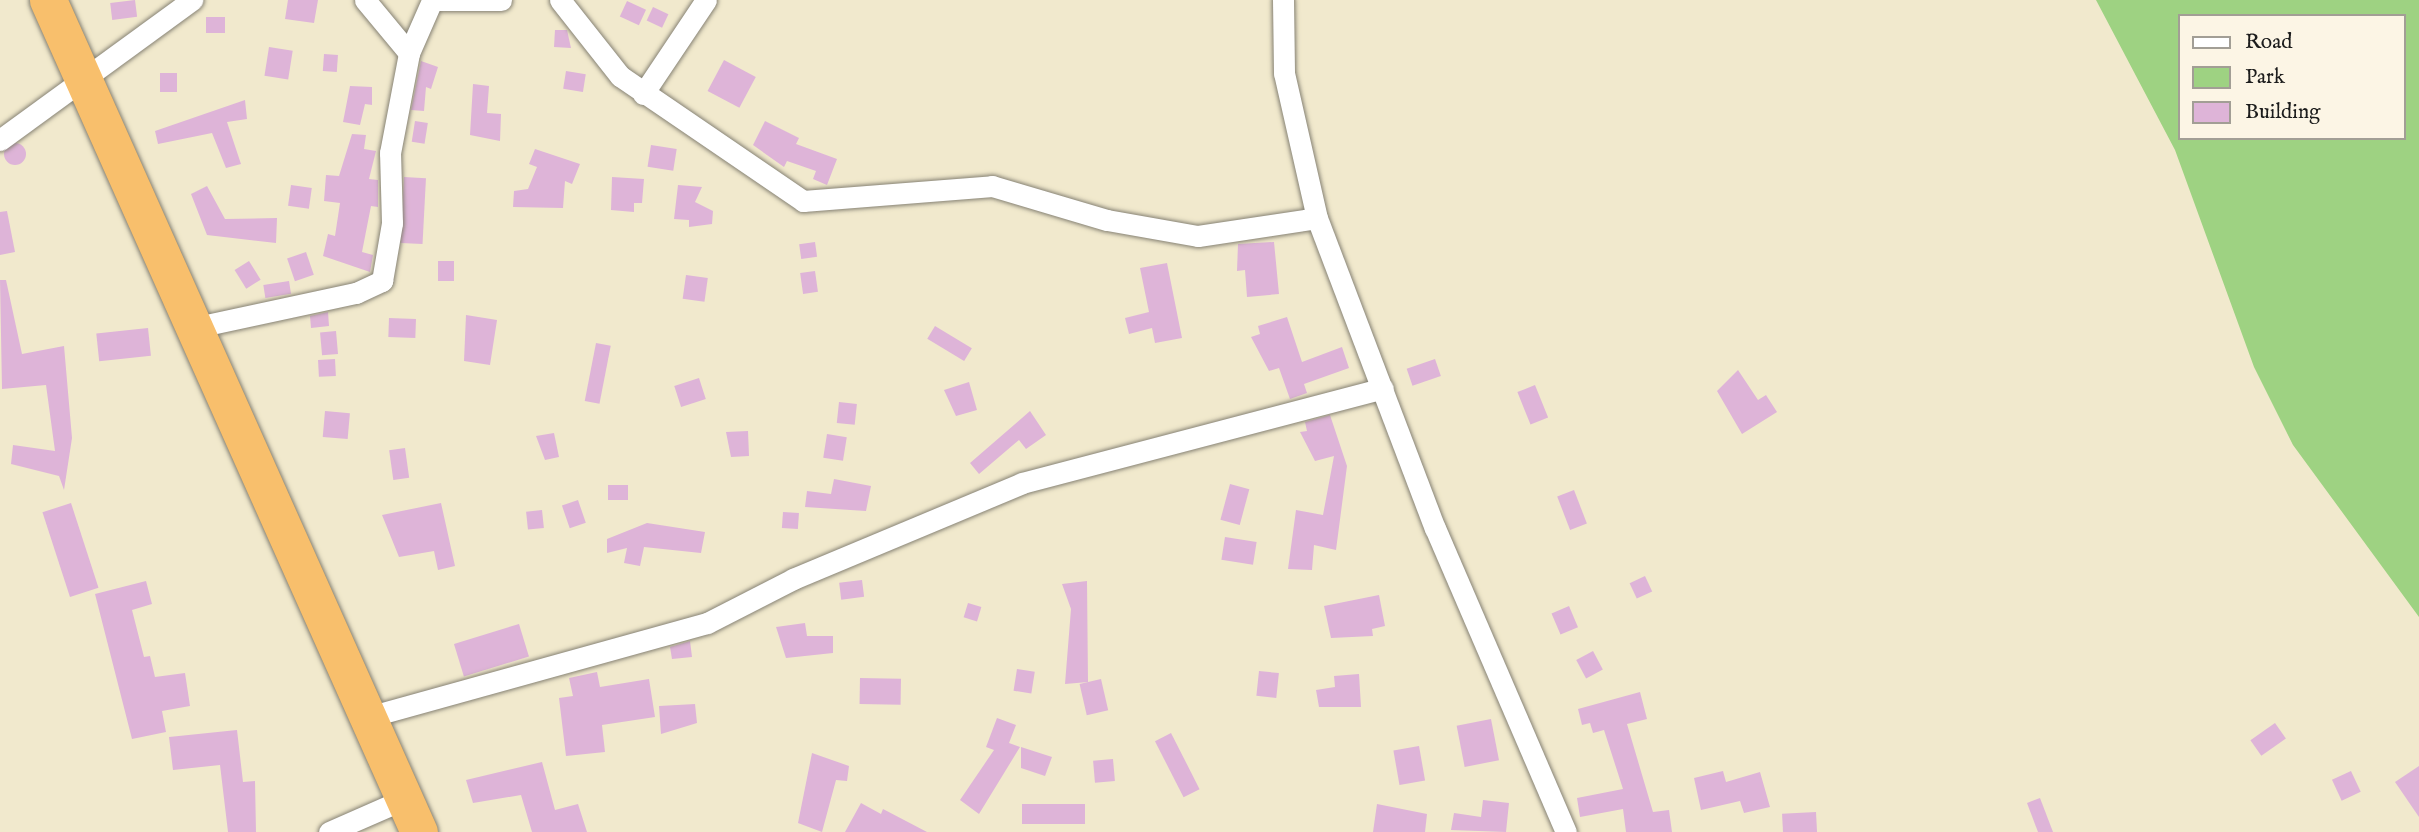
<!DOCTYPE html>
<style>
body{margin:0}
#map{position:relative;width:2419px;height:832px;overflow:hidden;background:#f1e9cd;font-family:"IM FELL English",serif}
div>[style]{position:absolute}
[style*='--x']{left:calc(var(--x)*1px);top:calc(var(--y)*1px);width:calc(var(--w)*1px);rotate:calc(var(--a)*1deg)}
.green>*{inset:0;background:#9ed282}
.building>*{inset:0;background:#deb4d8;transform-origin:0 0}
.round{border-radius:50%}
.roads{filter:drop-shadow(0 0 2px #868274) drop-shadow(0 0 2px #868274)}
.minor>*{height:21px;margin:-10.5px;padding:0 10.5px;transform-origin:10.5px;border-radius:10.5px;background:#fff}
.trunk>*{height:37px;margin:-18.5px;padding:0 18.5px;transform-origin:18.5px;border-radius:18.5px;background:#f8bf6c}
span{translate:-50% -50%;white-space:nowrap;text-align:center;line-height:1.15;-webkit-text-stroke:7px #fcf5e5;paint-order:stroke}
.legend{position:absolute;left:2178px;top:14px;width:228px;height:126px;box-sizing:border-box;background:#fcf5e5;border:2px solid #a29e95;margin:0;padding:9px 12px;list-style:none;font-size:21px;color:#1c1c1c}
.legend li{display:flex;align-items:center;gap:14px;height:35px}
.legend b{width:35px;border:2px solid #a29e95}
</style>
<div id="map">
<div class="green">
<div style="clip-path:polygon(evenodd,2096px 0,2419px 0,2419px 617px,2293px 445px,2254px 367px,2175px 150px,2096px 0,2179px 16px,2403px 16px,2403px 138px,2179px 138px,2179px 16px)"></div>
</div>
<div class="building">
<div style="left:135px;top:0;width:17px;height:25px;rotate:83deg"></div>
<div style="clip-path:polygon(288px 0,318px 0,314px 23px,285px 19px)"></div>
<div style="left:627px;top:1px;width:21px;height:17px;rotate:25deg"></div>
<div style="left:653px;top:7px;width:17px;height:15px;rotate:25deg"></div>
<div style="left:206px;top:17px;width:19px;height:16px"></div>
<div style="clip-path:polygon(555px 30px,567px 30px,571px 48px,554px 47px)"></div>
<div style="left:269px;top:47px;width:24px;height:29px;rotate:9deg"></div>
<div style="left:324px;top:54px;width:14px;height:17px;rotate:4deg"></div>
<div style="left:724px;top:60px;width:36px;height:35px;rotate:28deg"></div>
<div style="clip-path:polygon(421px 61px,438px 67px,431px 89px,426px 87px,424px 111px,411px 110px)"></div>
<div style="left:566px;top:71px;width:20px;height:18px;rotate:9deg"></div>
<div style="left:160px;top:73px;width:17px;height:19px"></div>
<div style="clip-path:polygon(473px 84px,489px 86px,487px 113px,501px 114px,500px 141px,470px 135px)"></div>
<div style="clip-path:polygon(350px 86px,372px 87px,372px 105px,365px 104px,360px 125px,343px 122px)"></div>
<div style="clip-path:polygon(245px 100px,247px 119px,227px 122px,241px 164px,226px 168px,212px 133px,158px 144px,155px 131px)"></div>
<div style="left:415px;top:121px;width:13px;height:21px;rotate:9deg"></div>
<div style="clip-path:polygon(765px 121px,799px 138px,796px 144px,837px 159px,827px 185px,813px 179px,816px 171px,787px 161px,784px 167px,753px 145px)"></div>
<div style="clip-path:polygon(352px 134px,366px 135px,364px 149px,376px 151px,369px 179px,378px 180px,378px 207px,371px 206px,362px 252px,373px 255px,370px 272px,323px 256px,328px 234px,335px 236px,340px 203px,324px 201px,326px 175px,339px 176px)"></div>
<div class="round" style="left:4px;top:143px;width:22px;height:22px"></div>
<div style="left:651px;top:145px;width:26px;height:22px;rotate:9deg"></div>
<div style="clip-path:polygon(535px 149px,580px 164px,572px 184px,565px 181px,563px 208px,513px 207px,514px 191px,528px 189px,537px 167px,529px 164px)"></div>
<div style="left:404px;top:177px;width:22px;height:66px;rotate:3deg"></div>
<div style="clip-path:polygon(612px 177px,644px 179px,642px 203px,634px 203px,634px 212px,611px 210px)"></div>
<div style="left:291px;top:185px;width:21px;height:21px;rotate:8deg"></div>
<div style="clip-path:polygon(678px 185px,702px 187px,695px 202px,713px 211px,712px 224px,689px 227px,689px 220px,674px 219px)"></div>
<div style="clip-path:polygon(207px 186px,225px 219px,277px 218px,276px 243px,207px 235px,191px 194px)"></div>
<div style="clip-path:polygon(7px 211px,15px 252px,0 255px,0 212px)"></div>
<div style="left:815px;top:242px;width:15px;height:16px;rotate:82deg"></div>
<div style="clip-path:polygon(1274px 242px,1279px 294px,1247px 297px,1245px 270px,1237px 271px,1238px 244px)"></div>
<div style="left:306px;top:252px;width:24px;height:20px;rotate:71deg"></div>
<div style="left:249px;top:261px;width:22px;height:17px;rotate:58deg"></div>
<div style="left:438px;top:261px;width:16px;height:20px"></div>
<div style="clip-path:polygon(1167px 263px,1182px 338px,1155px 343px,1152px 328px,1129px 334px,1125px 318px,1149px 312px,1140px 268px)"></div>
<div style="left:815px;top:271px;width:21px;height:15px;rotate:82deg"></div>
<div style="left:686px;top:275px;width:22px;height:24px;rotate:8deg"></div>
<div style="clip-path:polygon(0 280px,6px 280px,22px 354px,64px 346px,72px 438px,64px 490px,59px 476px,11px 464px,13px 445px,55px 451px,46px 385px,2px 389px)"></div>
<div style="left:289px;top:281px;width:13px;height:26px;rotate:81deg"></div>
<div style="clip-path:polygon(328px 312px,329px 326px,311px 328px,310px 316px)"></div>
<div style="clip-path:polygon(466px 315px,497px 320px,490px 365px,464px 361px)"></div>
<div style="clip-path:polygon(1287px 317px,1302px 362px,1342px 347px,1349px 368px,1304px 384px,1307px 393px,1290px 399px,1279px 368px,1269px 371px,1251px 337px,1260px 334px,1258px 326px)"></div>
<div style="left:389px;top:318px;width:27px;height:19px;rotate:2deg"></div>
<div style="left:935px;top:326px;width:43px;height:15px;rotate:31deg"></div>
<div style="left:148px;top:328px;width:28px;height:52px;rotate:84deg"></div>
<div style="left:336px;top:331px;width:23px;height:16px;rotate:85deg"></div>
<div style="left:596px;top:343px;width:15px;height:59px;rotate:11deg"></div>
<div style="left:335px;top:359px;width:17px;height:17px;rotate:87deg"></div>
<div style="left:1435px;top:359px;width:18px;height:30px;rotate:71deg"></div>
<div style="clip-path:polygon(1738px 370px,1758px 400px,1766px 395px,1777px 412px,1742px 434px,1717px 391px)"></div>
<div style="left:699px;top:378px;width:22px;height:26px;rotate:72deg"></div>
<div style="clip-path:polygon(969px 382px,977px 410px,956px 416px,944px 390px)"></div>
<div style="left:1535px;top:385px;width:35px;height:19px;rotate:68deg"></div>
<div style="left:839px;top:402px;width:18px;height:21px;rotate:6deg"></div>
<div style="left:325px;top:411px;width:25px;height:26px;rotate:5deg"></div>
<div style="clip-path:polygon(1030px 411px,1046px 435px,1026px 449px,1019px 440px,979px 474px,970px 463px)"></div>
<div style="clip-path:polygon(1330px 415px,1347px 466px,1336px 550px,1314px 545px,1312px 570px,1288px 569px,1296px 510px,1323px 515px,1334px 456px,1315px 461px,1300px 432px,1307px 431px,1305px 422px)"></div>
<div style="clip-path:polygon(748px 431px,749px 456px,731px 457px,726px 432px)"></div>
<div style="clip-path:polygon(554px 433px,559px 457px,545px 460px,536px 436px)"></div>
<div style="left:827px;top:434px;width:20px;height:24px;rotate:9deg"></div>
<div style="left:405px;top:448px;width:30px;height:16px;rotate:82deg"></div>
<div style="clip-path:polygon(834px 479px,871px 486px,866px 511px,805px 507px,807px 491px,831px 494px)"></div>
<div style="left:1230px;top:484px;width:20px;height:37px;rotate:15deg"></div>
<div style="left:608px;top:485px;width:20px;height:15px"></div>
<div style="left:1574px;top:490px;width:36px;height:18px;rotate:69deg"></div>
<div style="left:578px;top:500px;width:24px;height:17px;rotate:71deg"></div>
<div style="left:71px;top:503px;width:89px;height:30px;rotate:72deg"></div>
<div style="clip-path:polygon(441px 503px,455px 566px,438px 570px,434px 551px,399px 557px,382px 515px)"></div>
<div style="left:542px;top:510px;width:18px;height:16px;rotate:84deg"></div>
<div style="left:783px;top:512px;width:16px;height:16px;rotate:4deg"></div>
<div style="clip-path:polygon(647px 523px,705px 532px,701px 553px,644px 547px,640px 566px,624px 563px,627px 548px,607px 553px,607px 539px)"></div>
<div style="left:1225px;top:537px;width:32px;height:23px;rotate:9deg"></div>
<div style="left:1645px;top:576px;width:17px;height:17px;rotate:65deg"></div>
<div style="left:862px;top:580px;width:17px;height:23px;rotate:83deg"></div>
<div style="clip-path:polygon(146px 581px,152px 604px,132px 610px,144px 657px,150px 656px,155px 677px,185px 673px,190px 706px,162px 711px,166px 732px,132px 739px,95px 594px)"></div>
<div style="clip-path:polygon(1087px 581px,1088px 682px,1065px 684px,1071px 609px,1062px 584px)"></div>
<div style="clip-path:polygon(1379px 595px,1385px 626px,1372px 629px,1373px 636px,1331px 638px,1324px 606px)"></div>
<div style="left:968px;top:603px;width:14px;height:15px;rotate:17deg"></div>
<div style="left:1569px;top:606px;width:23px;height:19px;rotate:67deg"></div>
<div style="clip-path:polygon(805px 623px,807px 636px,833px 636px,833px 653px,786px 658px,776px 627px)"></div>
<div style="left:519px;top:624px;width:34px;height:68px;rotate:73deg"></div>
<div style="clip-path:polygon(690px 641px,692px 657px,672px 659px,670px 647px)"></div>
<div style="left:1593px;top:651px;width:21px;height:19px;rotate:62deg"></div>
<div style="left:1017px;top:669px;width:18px;height:22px;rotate:9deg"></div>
<div style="left:1259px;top:671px;width:20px;height:25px;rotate:6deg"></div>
<div style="clip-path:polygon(597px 672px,600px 687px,649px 679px,655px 717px,602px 725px,605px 752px,566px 756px,559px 698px,573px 696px,569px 678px)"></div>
<div style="clip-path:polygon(1359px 674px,1361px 707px,1319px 707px,1316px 690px,1335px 687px,1334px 676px)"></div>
<div style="left:860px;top:678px;width:41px;height:26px;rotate:1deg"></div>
<div style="left:1101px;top:679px;width:32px;height:22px;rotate:77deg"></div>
<div style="clip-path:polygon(1640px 692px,1647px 719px,1627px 724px,1653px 812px,1669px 810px,1672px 832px,1626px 832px,1623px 809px,1580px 817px,1577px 798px,1623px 789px,1604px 730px,1593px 733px,1590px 723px,1582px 725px,1578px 709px)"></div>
<div style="clip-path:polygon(695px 704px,697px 723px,661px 734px,659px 706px)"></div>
<div style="clip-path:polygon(997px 718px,1016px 725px,1009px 743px,1020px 747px,979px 814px,960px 800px,994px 750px,986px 747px)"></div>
<div style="left:1491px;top:719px;width:42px;height:35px;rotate:79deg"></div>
<div style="left:2275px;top:723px;width:19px;height:30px;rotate:55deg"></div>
<div style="clip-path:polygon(237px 730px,243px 782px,255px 781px,256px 832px,228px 832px,220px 765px,173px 770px,169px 737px)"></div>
<div style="left:1171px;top:733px;width:63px;height:18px;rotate:63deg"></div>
<div style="left:1419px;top:746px;width:35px;height:26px;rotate:80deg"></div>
<div style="clip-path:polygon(1021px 747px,1052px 757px,1045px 776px,1021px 768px)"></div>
<div style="clip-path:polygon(812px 753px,849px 766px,847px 781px,836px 780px,822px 832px,798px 823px)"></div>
<div style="left:1113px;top:759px;width:22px;height:20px;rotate:85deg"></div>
<div style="clip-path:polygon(542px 762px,555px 810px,578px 804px,587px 832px,532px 832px,521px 795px,473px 803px,466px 780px)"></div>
<div style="clip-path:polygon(2419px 766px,2419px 817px,2395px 782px)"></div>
<div style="clip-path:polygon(1723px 771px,1726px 782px,1760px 772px,1770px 807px,1744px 813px,1740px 801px,1701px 810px,1694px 778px)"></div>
<div style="left:2351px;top:771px;width:23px;height:21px;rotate:65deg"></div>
<div style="clip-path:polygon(2040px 798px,2053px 832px,2038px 832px,2027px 803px)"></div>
<div style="clip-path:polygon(1483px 800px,1509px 803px,1506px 832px,1451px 830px,1454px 813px,1481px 817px)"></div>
<div style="clip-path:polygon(861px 803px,881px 814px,883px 809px,927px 832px,845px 832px)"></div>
<div style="left:1022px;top:804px;width:63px;height:20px"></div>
<div style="clip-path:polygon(1377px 804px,1427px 814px,1425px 832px,1373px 832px)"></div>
<div style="left:1816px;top:812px;width:20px;height:34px;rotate:87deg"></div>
</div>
<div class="roads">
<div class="minor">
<div style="--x:365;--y:0;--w:69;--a:50.3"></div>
<div style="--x:433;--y:0;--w:68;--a:0"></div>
<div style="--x:560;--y:0;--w:97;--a:51.7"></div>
<div style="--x:620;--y:76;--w:222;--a:34.3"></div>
<div style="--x:803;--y:201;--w:190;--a:-4.5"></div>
<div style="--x:992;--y:186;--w:120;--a:16.5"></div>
<div style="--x:1107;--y:220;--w:92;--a:10"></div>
<div style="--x:1198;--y:236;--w:120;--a:-8.6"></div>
<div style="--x:1283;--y:0;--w:73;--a:89.2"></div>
<div style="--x:1284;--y:73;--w:149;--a:77.2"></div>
<div style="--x:1317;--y:218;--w:332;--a:69.2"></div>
<div style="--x:1435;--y:528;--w:331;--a:66.7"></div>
<div style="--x:643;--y:94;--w:113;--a:-56.2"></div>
<div style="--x:0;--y:140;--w:238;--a:-36.1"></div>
<div style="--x:197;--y:327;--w:163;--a:-12.1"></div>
<div style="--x:356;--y:293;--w:29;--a:-25"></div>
<div style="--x:382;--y:281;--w:59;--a:-80.2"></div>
<div style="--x:392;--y:223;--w:70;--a:-91.6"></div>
<div style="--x:390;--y:153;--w:102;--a:-79.2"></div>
<div style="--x:409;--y:53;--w:55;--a:-66.3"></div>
<div style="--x:368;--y:717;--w:352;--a:-15.5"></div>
<div style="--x:707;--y:623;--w:97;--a:-27.1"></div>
<div style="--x:793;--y:579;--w:248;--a:-22.7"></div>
<div style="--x:1022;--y:483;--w:373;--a:-14.7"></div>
<div style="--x:329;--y:832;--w:82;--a:-23.7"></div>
</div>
<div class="trunk">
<div style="--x:48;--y:0;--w:911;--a:65.97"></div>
</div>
</div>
<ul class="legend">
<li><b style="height:9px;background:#fff"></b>Road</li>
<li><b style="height:19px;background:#9ed282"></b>Park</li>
<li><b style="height:19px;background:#deb4d8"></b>Building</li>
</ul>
</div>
